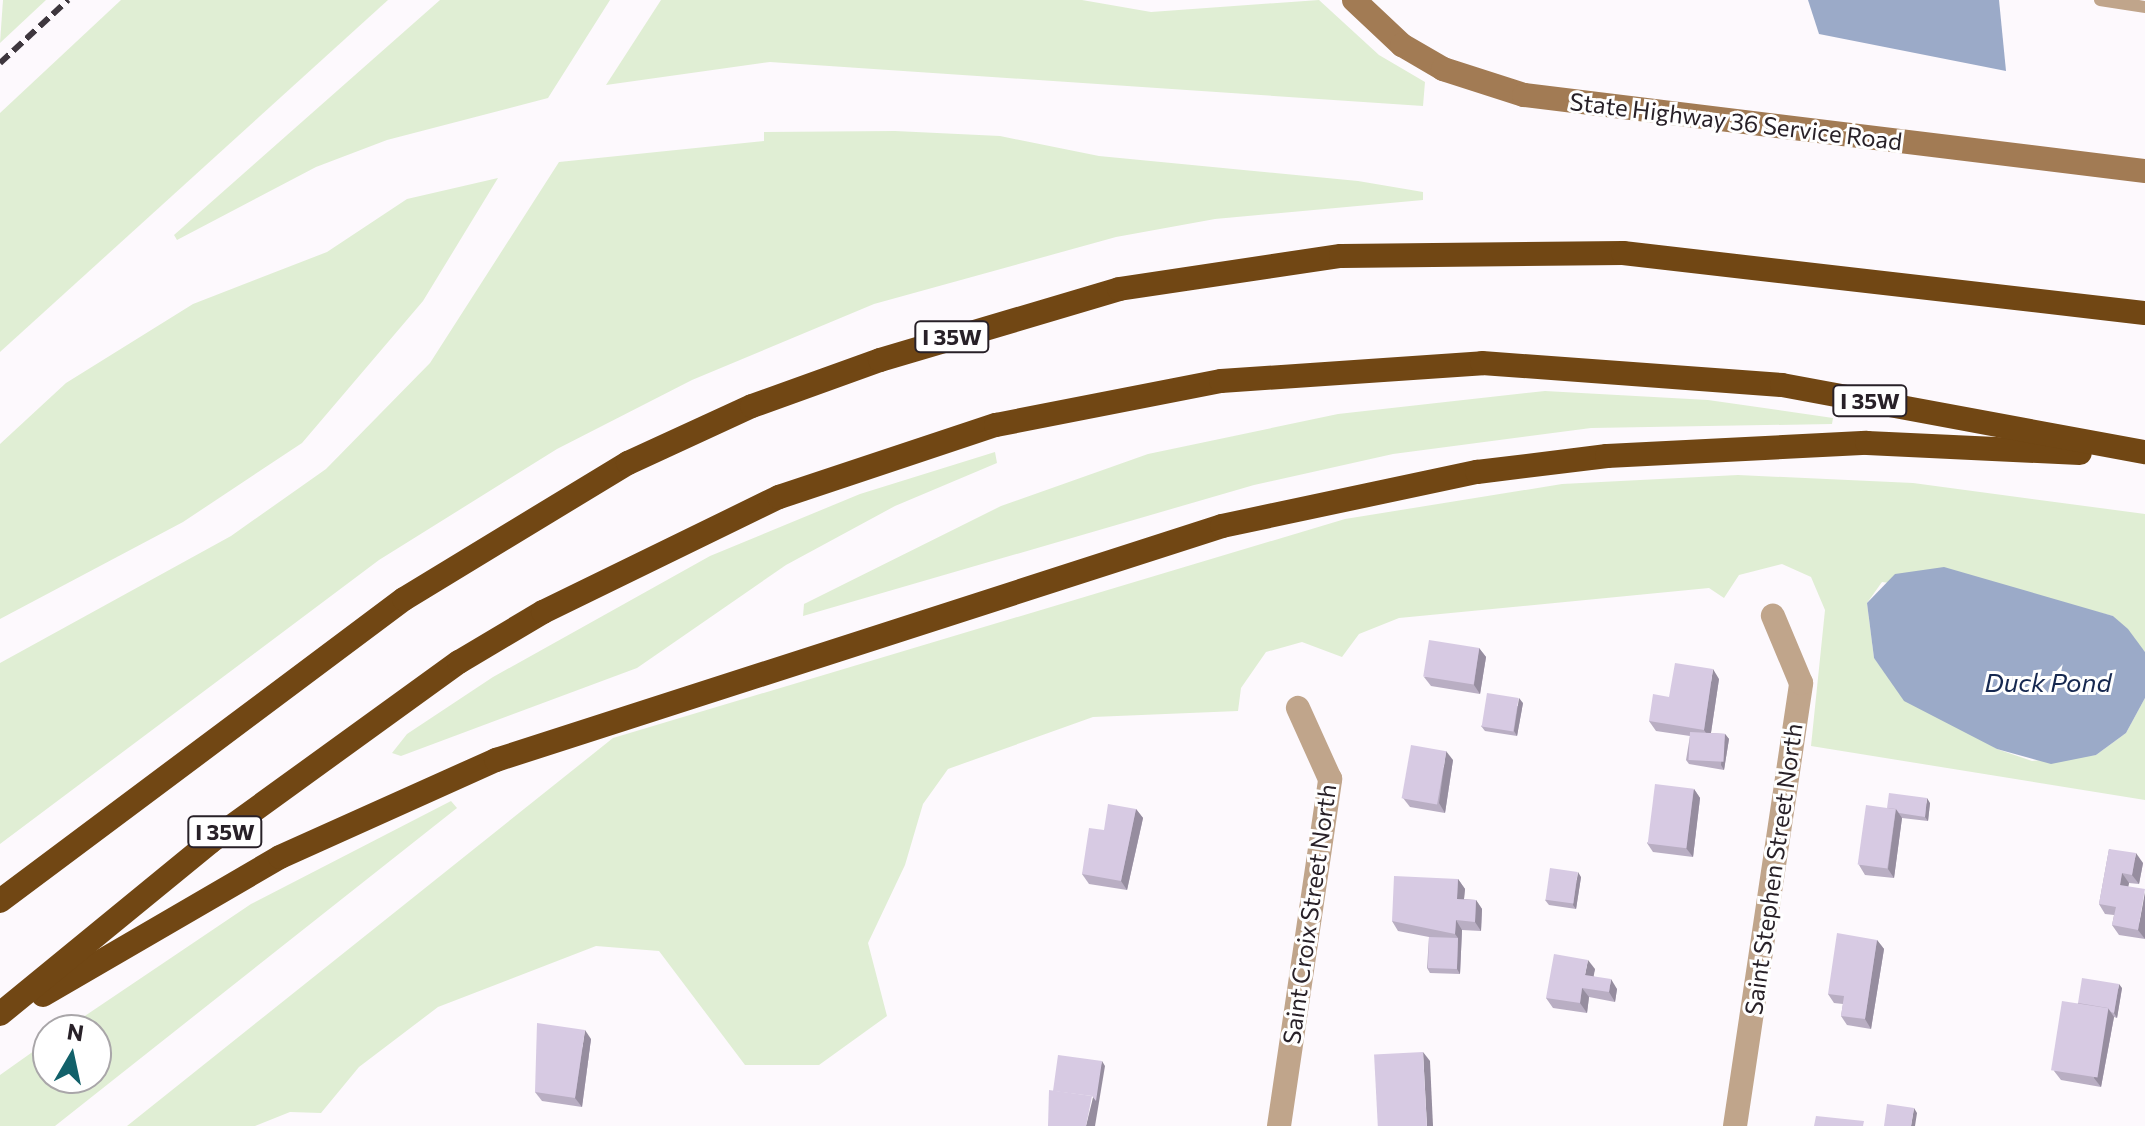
<!DOCTYPE html>
<style>
body{margin:0}
#map{position:relative;width:2145px;height:1126px;overflow:hidden;background:#fdf9fd;font-family:Commissioner,sans-serif}
div>[style]{position:absolute}
[style*='--x']{left:calc(var(--x)*1px);top:calc(var(--y)*1px);width:calc(var(--w)*1px);rotate:calc(var(--a)*1deg)}
.green>*{inset:0;background:#e0eed4}
.water>*{inset:0;background:#9baac8}
.lane>*{height:12px;margin:-6px;padding:0 6px;transform-origin:6px;border-radius:6px;background:#c0a58b}
.street>*{height:24px;margin:-12px;padding:0 12px;transform-origin:12px;border-radius:12px;background:#c0a58b}
.secondary>*{height:24px;margin:-12px;padding:0 12px;transform-origin:12px;border-radius:12px;background:#a27b54}
.highway>*{height:24px;margin:-12px;padding:0 12px;transform-origin:12px;border-radius:12px;background:#714714}
.rail>*{height:6px;margin-top:-3px;transform-origin:0;background:repeating-linear-gradient(90deg,#3e373e 0 12px,transparent 0 18px)}
.wall>*{inset:0;background:#b9aec3}
.shaded-wall>*{inset:0;background:#968d9f}
.building>*{inset:0;background:#d7cae3;transform-origin:0 0}
span{translate:-50% -50%;white-space:nowrap;text-align:center;line-height:1.15;-webkit-text-stroke:6px #fff;paint-order:stroke}
.shield-label span{padding:2px 6px;background:#fff;border:2px solid;border-radius:6px;-webkit-text-stroke-width:0}
.shield-label{font-size:22px;color:#282128;font-weight:700}
.street-label{font-size:24px;color:#282128}
.water-label{font-size:26px;color:#162850;font-style:italic}
.north{position:absolute;left:32px;top:1014px;width:80px;height:80px;box-sizing:border-box;background:#fff;border:2px solid #a9a6a9;border-radius:50%;rotate:9deg;font-size:22px;font-weight:700;line-height:32px;text-align:center;color:#282128}
.north::after{content:'';display:block;margin:auto;width:28px;height:36px;background:#12616a;clip-path:polygon(50% 0,100% 100%,50% 72%,0 100%)}
</style>
<div id="map">
<div class="green">
<div style="clip-path:polygon(3px 0,46px 0,0 43px)"></div>
<div style="clip-path:polygon(121px 0,388px 0,0 352px,0 113px)"></div>
<div style="clip-path:polygon(440px 0,610px 0,548px 98px,387px 140px,316px 167px,177px 240px,174px 235px)"></div>
<div style="clip-path:polygon(661px 0,1082px 0,1151px 12px,1319px 0,1379px 55px,1425px 82px,1423px 106px,770px 62px,606px 85px)"></div>
<div style="clip-path:polygon(895px 131px,1000px 136px,1099px 156px,1358px 181px,1423px 192px,1423px 200px,1215px 219px,1116px 237px,874px 304px,692px 380px,557px 449px,379px 560px,0 844px,0 663px,231px 536px,326px 469px,430px 363px,559px 162px,764px 141px,764px 132px)"></div>
<div style="clip-path:polygon(498px 178px,423px 301px,302px 443px,183px 522px,0 619px,0 444px,66px 383px,193px 304px,327px 252px,407px 199px)"></div>
<div style="clip-path:polygon(1545px 391px,1708px 400px,1833px 418px,1832px 424px,1591px 428px,1393px 454px,1254px 485px,803px 616px,804px 604px,1001px 506px,1148px 454px,1338px 414px)"></div>
<div style="clip-path:polygon(995px 452px,997px 463px,895px 506px,786px 565px,637px 668px,401px 756px,392px 753px,407px 734px,493px 677px,710px 556px,860px 494px)"></div>
<div style="clip-path:polygon(1738px 475px,1913px 483px,2145px 514px,2145px 652px,2113px 616px,2077px 607px,1882px 582px,1867px 603px,1874px 658px,1889px 677px,1997px 749px,2032px 761px,2096px 755px,2126px 733px,2145px 698px,2145px 800px,1811px 746px,1825px 610px,1811px 577px,1782px 564px,1739px 575px,1724px 598px,1709px 588px,1399px 618px,1359px 634px,1342px 657px,1302px 642px,1266px 652px,1241px 688px,1238px 711px,1093px 717px,948px 769px,923px 804px,905px 865px,868px 943px,887px 1016px,819px 1065px,745px 1065px,659px 951px,596px 946px,438px 1007px,359px 1067px,321px 1113px,290px 1112px,255px 1126px,127px 1126px,613px 738px,1345px 519px,1562px 484px)"></div>
<div style="clip-path:polygon(451px 801px,457px 808px,55px 1126px,0 1126px,0 1075px,48px 1041px,48px 1078px,96px 1078px,96px 1030px,64px 1030px,251px 904px)"></div>
</div>
<div class="water">
<div style="clip-path:polygon(1808px 0,1999px 0,2006px 71px,1819px 34px)"></div>
<div style="clip-path:polygon(1944px 567px,2113px 616px,2128px 629px,2145px 652px,2145px 698px,2126px 733px,2096px 755px,2051px 764px,1997px 749px,1904px 701px,1874px 658px,1867px 603px,1895px 574px)"></div>
</div>
<div class="lane">
<div style="--x:2100;--y:0;--w:46;--a:8.8"></div>
</div>
<div class="street">
<div style="--x:1279;--y:1126;--w:351;--a:-81.6"></div>
<div style="--x:1330;--y:779;--w:78;--a:-114.3"></div>
<div style="--x:1735;--y:1126;--w:448;--a:-81.5"></div>
<div style="--x:1801;--y:683;--w:73;--a:-112.7"></div>
</div>
<div class="secondary">
<div style="--x:1354;--y:0;--w:66;--a:43.2"></div>
<div style="--x:1402;--y:45;--w:48;--a:30.3"></div>
<div style="--x:1443;--y:69;--w:85;--a:17.8"></div>
<div style="--x:1524;--y:95;--w:626;--a:6.98"></div>
</div>
<div class="highway">
<div style="--x:0;--y:901;--w:504;--a:-36.78"></div>
<div style="--x:404;--y:599;--w:262;--a:-31.3"></div>
<div style="--x:628;--y:463;--w:136;--a:-24.7"></div>
<div style="--x:752;--y:406;--w:136;--a:-19.8"></div>
<div style="--x:880;--y:360;--w:249;--a:-16.5"></div>
<div style="--x:1119;--y:289;--w:224;--a:-8.5"></div>
<div style="--x:1341;--y:256;--w:282;--a:-0.6"></div>
<div style="--x:1623;--y:253;--w:525;--a:6.56"></div>
<div style="--x:43;--y:995;--w:274;--a:-30.2"></div>
<div style="--x:280;--y:857;--w:237;--a:-24.2"></div>
<div style="--x:496;--y:760;--w:763;--a:-17.86"></div>
<div style="--x:1222;--y:526;--w:261;--a:-12"></div>
<div style="--x:1477;--y:472;--w:131;--a:-7"></div>
<div style="--x:1607;--y:456;--w:260;--a:-2.9"></div>
<div style="--x:1867;--y:443;--w:213;--a:2.7"></div>
<div style="--x:0;--y:1014;--w:271;--a:-39.3"></div>
<div style="--x:210;--y:842;--w:307;--a:-35.9"></div>
<div style="--x:459;--y:662;--w:98;--a:-30.8"></div>
<div style="--x:543;--y:612;--w:263;--a:-26"></div>
<div style="--x:779;--y:497;--w:229;--a:-18.4"></div>
<div style="--x:996;--y:425;--w:229;--a:-11.1"></div>
<div style="--x:1221;--y:381;--w:262;--a:-3.9"></div>
<div style="--x:1482;--y:363;--w:301;--a:4.2"></div>
<div style="--x:1782;--y:385;--w:369;--a:10.5"></div>
</div>
<div class="rail">
<div style="--x:0;--y:63;--w:93;--a:-42.8"></div>
</div>
<div class="wall">
<div style="clip-path:polygon(1479px 648px,1486px 657px,1480px 694px,1431px 686px,1424px 677px)"></div>
<div style="clip-path:polygon(1719px 679px,1711px 733px,1725px 734px,1729px 739px,1724px 770px,1689px 764px,1686px 760px,1690px 736px,1656px 731px,1649px 721px,1669px 697px)"></div>
<div style="clip-path:polygon(1523px 703px,1517px 736px,1485px 731px,1481px 726px)"></div>
<div style="clip-path:polygon(1453px 760px,1445px 813px,1410px 807px,1403px 798px)"></div>
<div style="clip-path:polygon(1694px 789px,1700px 798px,1693px 857px,1653px 852px,1647px 843px)"></div>
<div style="clip-path:polygon(1930px 803px,1928px 821px,1902px 818px,1894px 878px,1865px 875px,1859px 865px,1887px 808px)"></div>
<div style="clip-path:polygon(1136px 809px,1143px 818px,1127px 890px,1089px 884px,1082px 874px,1104px 830px)"></div>
<div style="clip-path:polygon(2109px 849px,2143px 863px,2139px 884px,2129px 883px,2128px 886px,2145px 939px,2119px 935px,2112px 925px,2114px 915px,2105px 914px,2099px 904px)"></div>
<div style="clip-path:polygon(1581px 877px,1576px 909px,1549px 905px,1545px 900px)"></div>
<div style="clip-path:polygon(1458px 879px,1465px 889px,1464px 899px,1476px 900px,1482px 909px,1481px 931px,1462px 930px,1460px 974px,1430px 973px,1427px 968px,1429px 937px,1398px 931px,1392px 921px)"></div>
<div style="clip-path:polygon(1877px 940px,1884px 949px,1871px 1029px,1847px 1025px,1841px 1016px,1843px 1004px,1834px 1003px,1828px 994px)"></div>
<div style="clip-path:polygon(1595px 969px,1593px 976px,1617px 989px,1615px 1002px,1589px 997px,1587px 1013px,1553px 1008px,1546px 998px)"></div>
<div style="clip-path:polygon(2122px 988px,2117px 1018px,2114px 1017px,2101px 1087px,2061px 1080px,2054px 1071px,2078px 1003px)"></div>
<div style="clip-path:polygon(591px 1039px,582px 1107px,542px 1101px,535px 1092px)"></div>
</div>
<div class="shaded-wall">
<div style="clip-path:polygon(1479px 648px,1486px 657px,1480px 694px,1474px 685px)"></div>
<div style="clip-path:polygon(1713px 669px,1719px 679px,1710px 739px,1704px 730px)"></div>
<div style="clip-path:polygon(1519px 698px,1523px 703px,1517px 736px,1514px 731px)"></div>
<div style="clip-path:polygon(1725px 734px,1729px 739px,1724px 770px,1721px 765px)"></div>
<div style="clip-path:polygon(1446px 751px,1453px 760px,1445px 813px,1439px 803px)"></div>
<div style="clip-path:polygon(1694px 789px,1700px 798px,1693px 857px,1686px 848px)"></div>
<div style="clip-path:polygon(1927px 798px,1930px 803px,1928px 821px,1925px 817px)"></div>
<div style="clip-path:polygon(1136px 809px,1143px 818px,1127px 890px,1121px 881px)"></div>
<div style="clip-path:polygon(1896px 809px,1902px 818px,1894px 878px,1888px 869px)"></div>
<div style="clip-path:polygon(2136px 853px,2143px 863px,2139px 884px,2132px 875px)"></div>
<div style="clip-path:polygon(1578px 872px,1581px 877px,1576px 909px,1573px 905px)"></div>
<div style="clip-path:polygon(2122px 873px,2129px 883px,2127px 894px,2120px 885px)"></div>
<div style="clip-path:polygon(1458px 879px,1465px 889px,1463px 908px,1457px 899px)"></div>
<div style="clip-path:polygon(2145px 892px,2145px 939px,2138px 930px)"></div>
<div style="clip-path:polygon(1476px 900px,1482px 909px,1481px 931px,1475px 922px)"></div>
<div style="clip-path:polygon(1456px 920px,1462px 930px,1460px 974px,1457px 969px,1458px 938px,1455px 934px)"></div>
<div style="clip-path:polygon(1877px 940px,1884px 949px,1871px 1029px,1865px 1019px)"></div>
<div style="clip-path:polygon(1588px 960px,1595px 969px,1592px 985px,1585px 975px)"></div>
<div style="clip-path:polygon(1611px 979px,1617px 989px,1615px 1002px,1609px 992px)"></div>
<div style="clip-path:polygon(2119px 984px,2122px 988px,2117px 1018px,2114px 1013px)"></div>
<div style="clip-path:polygon(1582px 988px,1589px 997px,1587px 1013px,1580px 1003px)"></div>
<div style="clip-path:polygon(2108px 1008px,2114px 1017px,2101px 1087px,2094px 1078px)"></div>
<div style="clip-path:polygon(585px 1030px,591px 1039px,582px 1107px,575px 1098px)"></div>
<div style="clip-path:polygon(1423px 1052px,1430px 1061px,1433px 1126px,1427px 1126px)"></div>
<div style="clip-path:polygon(1102px 1061px,1105px 1066px,1095px 1126px,1086px 1126px)"></div>
<div style="clip-path:polygon(1914px 1108px,1917px 1113px,1915px 1126px,1911px 1126px)"></div>
</div>
<div class="building">
<div style="left:1429px;top:640px;width:51px;height:37px;rotate:9deg"></div>
<div style="clip-path:polygon(1675px 663px,1713px 669px,1704px 730px,1649px 721px,1653px 694px,1669px 697px)"></div>
<div style="left:1487px;top:693px;width:32px;height:34px;rotate:9deg"></div>
<div style="left:1690px;top:732px;width:35px;height:28px;rotate:3deg"></div>
<div style="left:1411px;top:745px;width:36px;height:54px;rotate:10deg"></div>
<div style="left:1655px;top:784px;width:39px;height:60px;rotate:7deg"></div>
<div style="clip-path:polygon(1889px 793px,1927px 798px,1925px 817px,1899px 813px,1896px 809px,1887px 808px)"></div>
<div style="clip-path:polygon(1108px 804px,1136px 809px,1121px 881px,1082px 874px,1089px 828px,1104px 830px)"></div>
<div style="left:1866px;top:805px;width:30px;height:60px;rotate:8deg"></div>
<div style="clip-path:polygon(2109px 849px,2136px 853px,2132px 875px,2122px 873px,2120px 885px,2145px 889px,2138px 930px,2112px 925px,2116px 907px,2099px 904px)"></div>
<div style="left:1550px;top:868px;width:28px;height:32px;rotate:8deg"></div>
<div style="clip-path:polygon(1394px 876px,1458px 879px,1457px 899px,1476px 900px,1475px 922px,1456px 920px,1455px 934px,1392px 921px)"></div>
<div style="clip-path:polygon(1837px 933px,1877px 940px,1865px 1019px,1841px 1016px,1844px 996px,1828px 994px)"></div>
<div style="left:1429px;top:937px;width:29px;height:31px;rotate:2deg"></div>
<div style="clip-path:polygon(1554px 954px,1588px 960px,1585px 975px,1611px 979px,1609px 992px,1582px 988px,1580px 1003px,1546px 998px)"></div>
<div style="clip-path:polygon(2082px 978px,2119px 984px,2114px 1013px,2111px 1012px,2108px 1008px,2078px 1003px)"></div>
<div style="left:2062px;top:1001px;width:47px;height:70px;rotate:9deg"></div>
<div style="clip-path:polygon(537px 1023px,585px 1030px,575px 1098px,535px 1092px)"></div>
<div style="left:1423px;top:1052px;width:74px;height:49px;rotate:87deg"></div>
<div style="clip-path:polygon(1058px 1055px,1102px 1061px,1096px 1101px,1092px 1096px,1053px 1091px)"></div>
<div style="clip-path:polygon(1049px 1090px,1092px 1096px,1086px 1126px,1048px 1126px)"></div>
<div style="clip-path:polygon(1887px 1104px,1914px 1108px,1911px 1126px,1884px 1126px)"></div>
<div style="clip-path:polygon(1816px 1116px,1864px 1121px,1863px 1126px,1814px 1126px)"></div>
</div>
<div class="shield-label">
<span style="left:952px;top:337px">I 35W</span>
<span style="left:1870px;top:401px">I 35W</span>
<span style="left:225px;top:832px">I 35W</span>
</div>
<div class="street-label">
<span style="left:1736px;top:121px;rotate:7deg">State Highway 36 Service Road</span>
<span style="left:1773px;top:869px;rotate:-82deg">Saint Stephen Street North</span>
<span style="left:1309px;top:914px;rotate:-82deg">Saint Croix Street North</span>
</div>
<div class="water-label">
<span style="left:2048px;top:682px">Duck Pond</span>
</div>
<div class="north">N</div>
</div>
